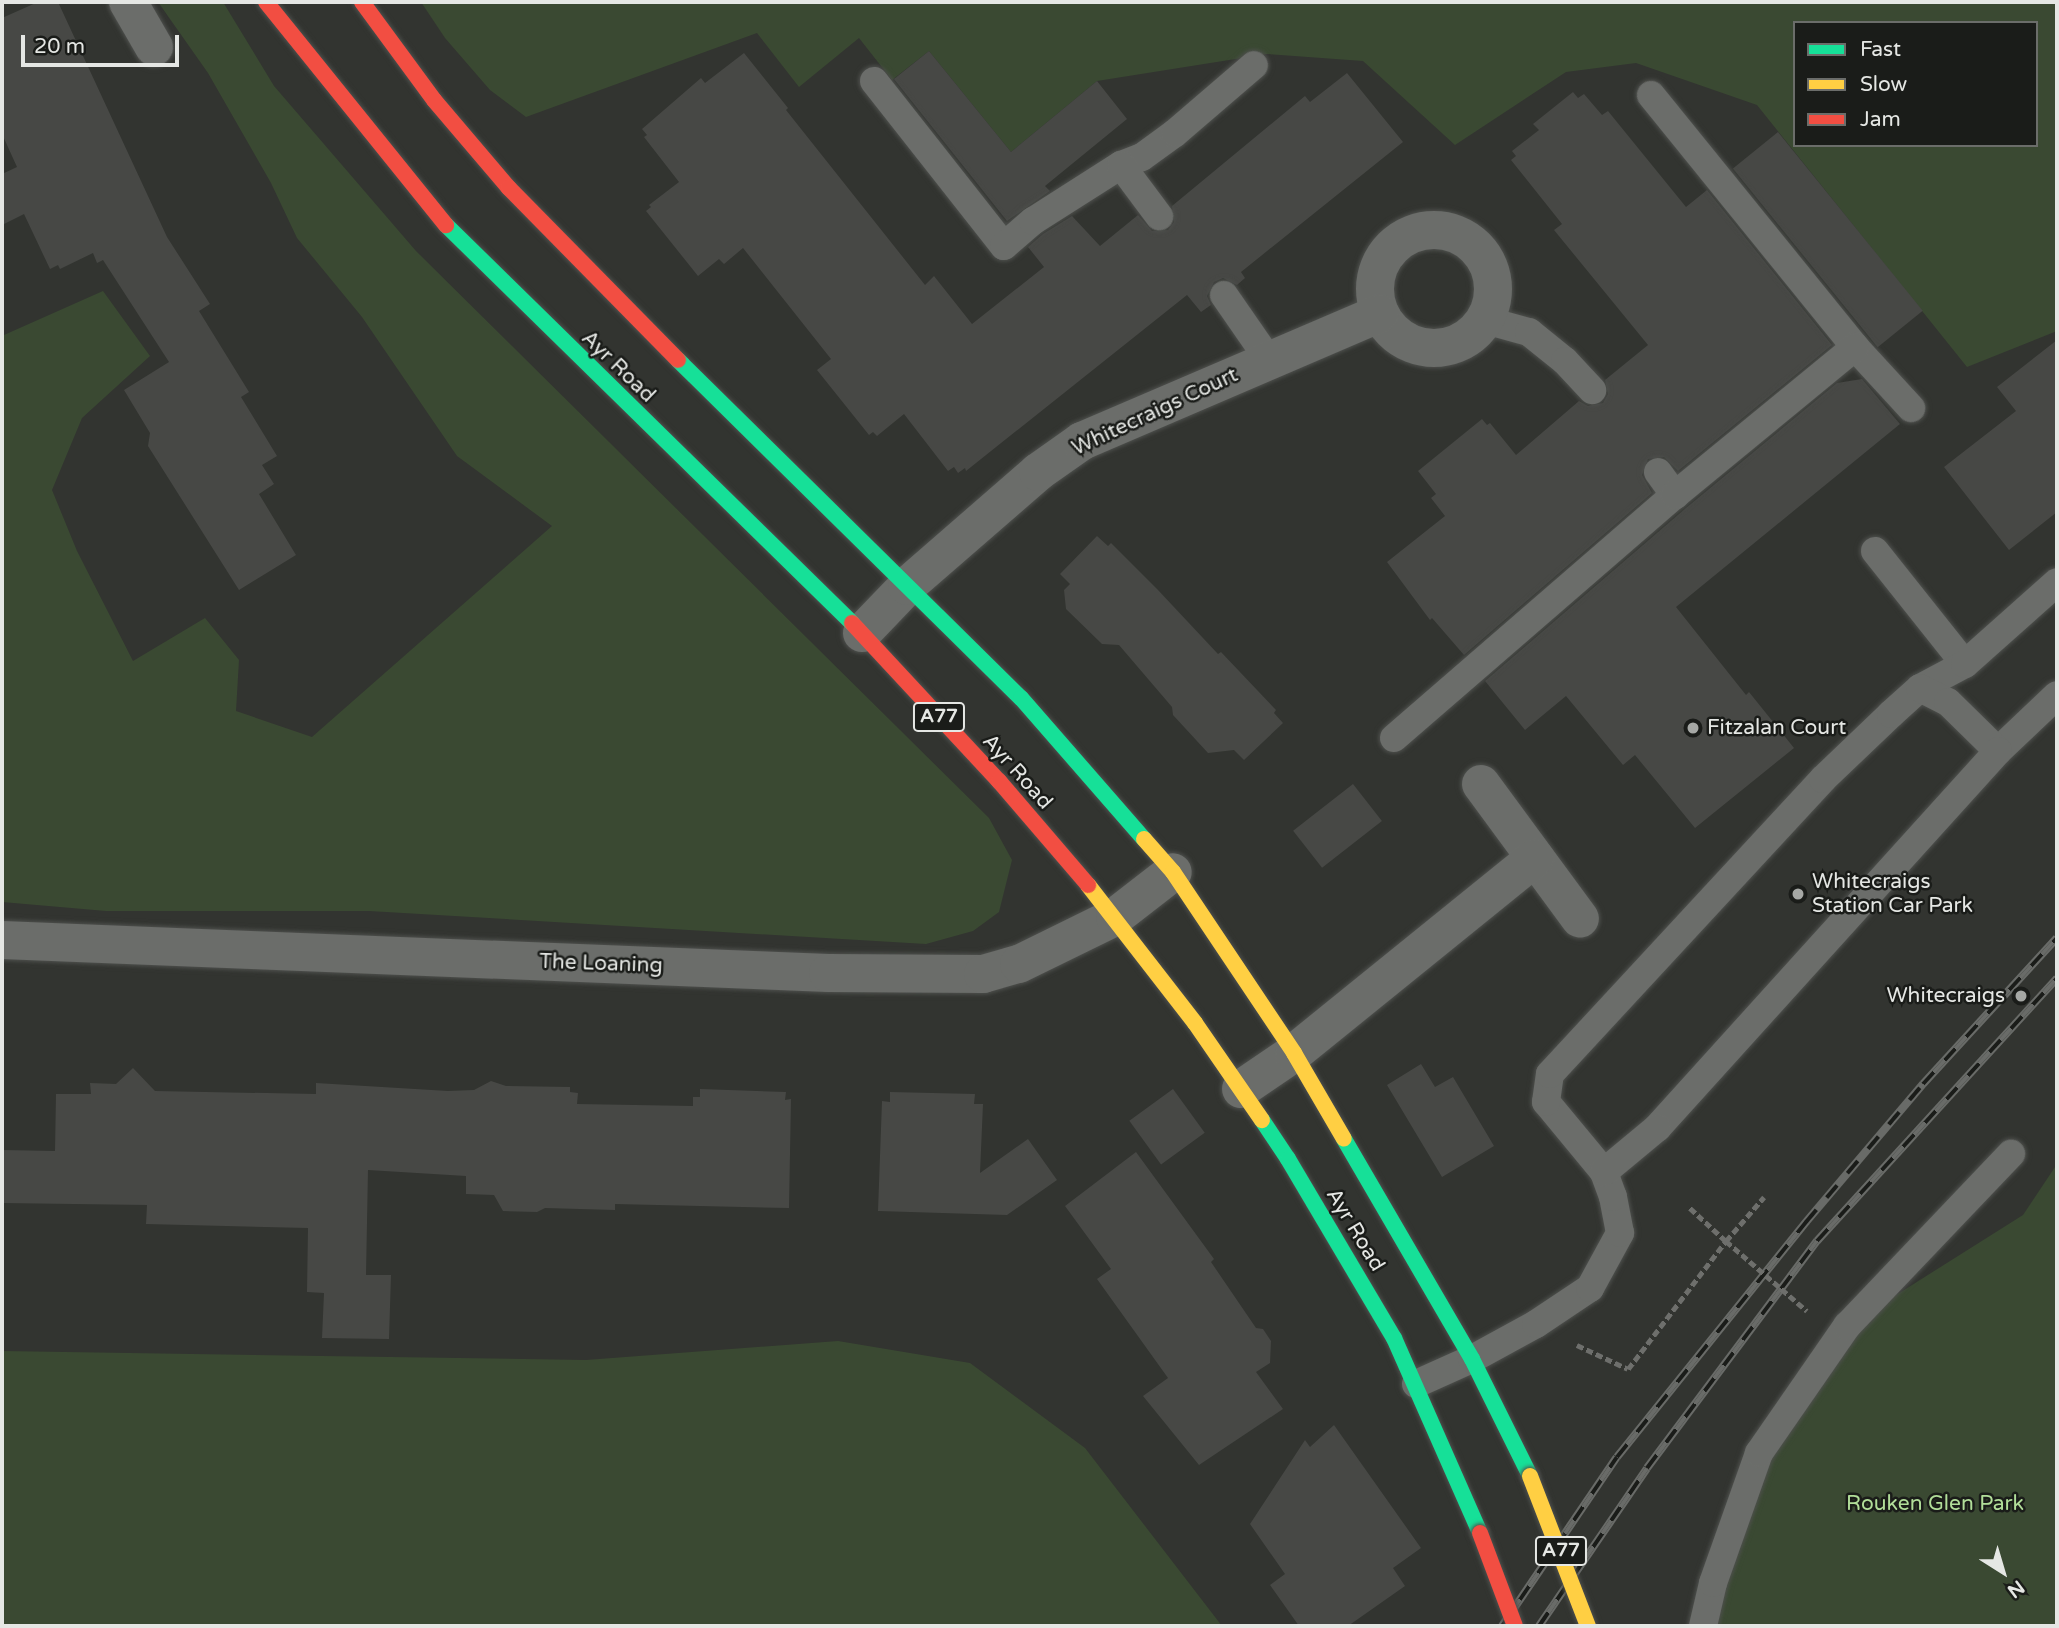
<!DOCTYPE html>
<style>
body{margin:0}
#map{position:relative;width:2059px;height:1628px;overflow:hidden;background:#323430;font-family:"Varela Round",sans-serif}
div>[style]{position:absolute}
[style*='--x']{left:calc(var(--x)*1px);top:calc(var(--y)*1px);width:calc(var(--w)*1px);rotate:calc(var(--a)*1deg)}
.green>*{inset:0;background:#3a4932}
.building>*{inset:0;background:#474845;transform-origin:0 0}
.path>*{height:4.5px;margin-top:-2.25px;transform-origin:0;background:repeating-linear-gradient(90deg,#6e6f6c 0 7px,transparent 0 10.5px)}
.roads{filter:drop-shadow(0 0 2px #4e504d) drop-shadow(0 0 2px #4e504d)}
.lane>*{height:28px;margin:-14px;padding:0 14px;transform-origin:14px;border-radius:14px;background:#6b6d6a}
.street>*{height:38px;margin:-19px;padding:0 19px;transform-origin:19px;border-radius:19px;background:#6b6d6a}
.street>.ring{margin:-19px;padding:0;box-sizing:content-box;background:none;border:38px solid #6b6d6a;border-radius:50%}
.fast>*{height:16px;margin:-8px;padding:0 8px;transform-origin:8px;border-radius:8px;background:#16e098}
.slow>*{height:16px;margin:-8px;padding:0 8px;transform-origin:8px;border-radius:8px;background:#ffcf43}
.jam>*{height:16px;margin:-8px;padding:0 8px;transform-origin:8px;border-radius:8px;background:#f24e42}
.rail>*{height:8px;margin-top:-4px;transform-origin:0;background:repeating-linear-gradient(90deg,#1a1c19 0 16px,#696b68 0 32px);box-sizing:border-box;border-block:2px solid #696b68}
.path-bridge>*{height:4.5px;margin-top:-2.25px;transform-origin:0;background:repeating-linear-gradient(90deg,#6e6f6c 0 7px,transparent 0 10.5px)}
.bridges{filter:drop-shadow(0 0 2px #4e504d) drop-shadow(0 0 2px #4e504d)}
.slow-bridge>*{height:16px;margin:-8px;padding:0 8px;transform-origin:8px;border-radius:8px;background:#ffcf43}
.jam-bridge>*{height:16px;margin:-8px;padding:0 8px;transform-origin:8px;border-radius:8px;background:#f24e42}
.dots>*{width:19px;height:19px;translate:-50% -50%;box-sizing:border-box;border:4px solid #1a1c19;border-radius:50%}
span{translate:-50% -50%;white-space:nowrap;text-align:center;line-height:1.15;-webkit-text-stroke:5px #1a1c19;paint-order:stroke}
.shield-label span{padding:2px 5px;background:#1a1c19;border:2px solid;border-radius:5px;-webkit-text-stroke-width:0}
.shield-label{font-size:19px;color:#e5e7e4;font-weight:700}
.street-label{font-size:21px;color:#e5e7e4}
.poi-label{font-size:21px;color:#e5e7e4}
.left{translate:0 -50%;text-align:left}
.right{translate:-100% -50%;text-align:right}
.park-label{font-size:21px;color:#b1de99}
.frame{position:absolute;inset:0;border:4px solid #e5e7e4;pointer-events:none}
.legend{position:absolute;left:1793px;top:21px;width:245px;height:126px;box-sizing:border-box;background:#1a1c19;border:2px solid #6b6d6a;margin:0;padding:9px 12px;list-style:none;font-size:21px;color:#e5e7e4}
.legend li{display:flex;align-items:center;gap:14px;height:35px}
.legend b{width:35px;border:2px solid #6b6d6a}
.north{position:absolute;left:1968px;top:1537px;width:70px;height:70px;-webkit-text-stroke:5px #1a1c19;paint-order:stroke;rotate:143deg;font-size:19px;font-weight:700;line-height:28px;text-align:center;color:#e5e7e4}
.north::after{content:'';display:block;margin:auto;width:24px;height:32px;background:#e5e7e4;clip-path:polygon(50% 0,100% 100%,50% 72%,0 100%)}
.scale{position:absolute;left:21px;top:35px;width:158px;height:32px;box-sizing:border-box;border:4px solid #e5e7e4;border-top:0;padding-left:9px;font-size:21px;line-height:24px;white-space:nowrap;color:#e5e7e4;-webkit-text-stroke:5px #1a1c19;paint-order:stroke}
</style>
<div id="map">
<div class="green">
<div style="clip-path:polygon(158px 2px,223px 2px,274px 86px,416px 251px,989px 818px,1012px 860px,999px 912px,973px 931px,926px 944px,369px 911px,106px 911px,2px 902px,2px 333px,4px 335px,103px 291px,150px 356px,82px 418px,52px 490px,77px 551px,133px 661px,205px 618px,239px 660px,236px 711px,312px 737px,552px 526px,457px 456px,362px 317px,297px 238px,271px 183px,208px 73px)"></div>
<div style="clip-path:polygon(evenodd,421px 2px,2057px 2px,2057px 331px,1967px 367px,1757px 105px,1636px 63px,1566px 72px,1455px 145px,1363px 61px,1267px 54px,1097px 81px,1011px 152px,929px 51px,892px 80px,859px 38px,799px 87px,757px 33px,526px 117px,490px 90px,445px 38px,421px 2px,1795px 23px,2036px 23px,2036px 145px,1795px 145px,1795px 23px)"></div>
<div style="clip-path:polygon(2057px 1164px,2057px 1626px,1717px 1626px,1713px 1583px,1759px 1453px,1847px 1326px,2023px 1215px)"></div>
<div style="clip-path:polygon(838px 1341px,970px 1363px,1085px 1448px,1222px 1626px,2px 1626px,2px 1351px,586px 1360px)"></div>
</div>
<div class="building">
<div style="clip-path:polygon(38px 2px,58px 2px,167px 237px,210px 304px,199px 311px,249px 392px,241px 397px,277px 456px,262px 465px,274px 484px,259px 494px,296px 555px,239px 590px,148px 446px,150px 433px,124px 390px,169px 362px,103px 260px,97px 263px,93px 253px,60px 269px,58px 265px,50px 269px,24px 214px,2px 225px,2px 174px,17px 167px,2px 134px,2px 18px)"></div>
<div style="clip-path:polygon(929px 51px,1011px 152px,1097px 81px,1127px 119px,1045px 186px,1050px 191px,1007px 221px,894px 79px)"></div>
<div style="clip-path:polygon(744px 53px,788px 108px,786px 110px,925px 285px,934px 276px,972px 324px,1044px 267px,1028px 247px,1043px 234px,1072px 216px,1100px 246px,1138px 215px,1152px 231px,1168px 230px,1174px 222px,1172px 206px,1305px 96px,1310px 102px,1347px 73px,1403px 142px,1241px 272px,1245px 278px,1237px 285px,1223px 278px,1214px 282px,1207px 296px,1211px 305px,1201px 312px,1187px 295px,966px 471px,965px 468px,958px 473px,954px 467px,948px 471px,904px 414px,877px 436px,873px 432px,869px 435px,817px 370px,831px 359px,743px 248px,724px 264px,719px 259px,698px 276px,646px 211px,651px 207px,649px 205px,679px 182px,644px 137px,647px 135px,642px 129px,701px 78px,705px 83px)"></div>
<div style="clip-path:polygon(1573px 92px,1578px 98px,1584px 94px,1602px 115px,1608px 111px,1686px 207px,1707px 190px,1832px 345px,1678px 471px,1664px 457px,1648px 459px,1642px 475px,1652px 493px,1464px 655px,1432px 618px,1430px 620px,1387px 562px,1445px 516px,1431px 498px,1436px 494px,1418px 471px,1482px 419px,1487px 425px,1490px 423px,1516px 455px,1579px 401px,1588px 406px,1603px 403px,1608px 394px,1605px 380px,1648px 345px,1554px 230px,1562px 224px,1511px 160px,1516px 156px,1512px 151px,1539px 130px,1533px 124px)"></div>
<div style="left:1778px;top:132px;width:230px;height:58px;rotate:51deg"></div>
<div style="clip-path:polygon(2057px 340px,2057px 512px,2009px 550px,1944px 467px,2016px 411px,1997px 387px)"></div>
<div style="clip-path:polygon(1862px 379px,1900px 424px,1676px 607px,1746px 695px,1749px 692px,1794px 748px,1695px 828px,1635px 755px,1623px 765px,1566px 696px,1525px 730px,1485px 681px,1686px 508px,1837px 383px)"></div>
<div style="clip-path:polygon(1097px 536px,1108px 546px,1111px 543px,1158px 590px,1218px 654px,1221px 652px,1276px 710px,1274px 713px,1283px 723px,1244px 760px,1234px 750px,1208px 753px,1173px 715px,1172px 707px,1119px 645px,1102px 644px,1066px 609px,1064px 590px,1070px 584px,1060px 574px)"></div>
<div style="left:1353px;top:784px;width:47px;height:76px;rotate:52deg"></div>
<div style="clip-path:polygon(1421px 1064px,1435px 1087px,1453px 1077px,1494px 1146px,1442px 1177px,1387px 1085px)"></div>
<div style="clip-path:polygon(133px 1068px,155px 1091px,316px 1094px,316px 1083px,448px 1091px,474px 1090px,491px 1081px,506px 1086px,570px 1087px,570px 1092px,578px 1093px,577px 1104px,693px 1106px,693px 1097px,700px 1097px,700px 1089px,786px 1092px,785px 1100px,791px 1099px,789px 1208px,615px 1204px,615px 1210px,545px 1208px,537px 1212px,503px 1211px,494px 1195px,466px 1194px,466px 1176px,368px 1170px,366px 1275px,391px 1275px,389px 1339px,322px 1338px,324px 1293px,307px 1292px,308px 1228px,146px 1224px,147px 1205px,2px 1203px,2px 1150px,55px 1151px,56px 1094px,91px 1094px,90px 1083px,116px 1084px)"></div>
<div style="left:1173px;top:1089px;width:54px;height:54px;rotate:54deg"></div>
<div style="clip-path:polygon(890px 1092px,975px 1094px,974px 1104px,983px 1104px,980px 1173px,1028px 1139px,1057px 1180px,1007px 1215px,878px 1211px,882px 1101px,890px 1102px)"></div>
<div style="clip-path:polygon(1136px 1152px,1214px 1259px,1211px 1262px,1256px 1328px,1263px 1329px,1271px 1341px,1270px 1363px,1256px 1372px,1283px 1409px,1199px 1465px,1143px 1396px,1168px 1378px,1097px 1279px,1111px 1269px,1065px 1206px)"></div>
<div style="clip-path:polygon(1334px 1425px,1421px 1548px,1393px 1568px,1405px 1586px,1348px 1626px,1299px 1626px,1270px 1585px,1285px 1574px,1250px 1524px,1305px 1440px,1310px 1447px)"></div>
</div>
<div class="path">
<div style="--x:1690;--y:1208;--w:49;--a:42.5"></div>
<div style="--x:1577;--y:1345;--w:56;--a:25.2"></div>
<div style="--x:1628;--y:1369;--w:161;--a:-52.6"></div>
<div style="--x:1726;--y:1241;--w:58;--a:-49.2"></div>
</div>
<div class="roads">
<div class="lane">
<div style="--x:874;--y:81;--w:210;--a:51.8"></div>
<div style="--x:1004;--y:246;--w:38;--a:-41"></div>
<div style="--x:1033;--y:221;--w:104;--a:-32.5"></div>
<div style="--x:1121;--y:165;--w:22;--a:-21"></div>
<div style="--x:1142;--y:157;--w:41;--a:-36"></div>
<div style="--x:1175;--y:133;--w:104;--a:-40.7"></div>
<div style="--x:1651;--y:95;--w:324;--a:51"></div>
<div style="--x:1855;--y:347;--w:83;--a:47.4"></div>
<div style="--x:1121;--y:165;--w:64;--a:53.3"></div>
<div style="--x:1224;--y:295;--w:79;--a:55.3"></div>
<div style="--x:1485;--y:320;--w:46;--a:15.3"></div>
<div style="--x:1529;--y:332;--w:46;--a:38.9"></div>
<div style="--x:1565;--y:361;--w:40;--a:47"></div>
<div style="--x:1658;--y:472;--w:29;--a:54"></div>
<div style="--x:1875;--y:551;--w:144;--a:51.5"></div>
<div style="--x:1920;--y:688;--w:51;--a:-28.1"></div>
<div style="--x:1965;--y:664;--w:123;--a:-41.7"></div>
<div style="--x:1394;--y:738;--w:371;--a:-40.9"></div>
<div style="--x:1675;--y:495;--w:233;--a:-39.4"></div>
<div style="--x:1998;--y:751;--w:81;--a:-43.5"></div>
<div style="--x:1416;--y:1384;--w:61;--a:-24.1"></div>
<div style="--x:1472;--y:1359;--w:73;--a:-28.7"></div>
<div style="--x:1536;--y:1324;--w:65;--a:-33.7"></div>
<div style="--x:1590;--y:1288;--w:63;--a:-61.4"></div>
<div style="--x:1620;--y:1233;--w:37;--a:-101"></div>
<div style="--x:1613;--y:1197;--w:27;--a:-110"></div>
<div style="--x:1604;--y:1172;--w:91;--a:-129.6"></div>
<div style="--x:1546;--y:1102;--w:28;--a:-82"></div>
<div style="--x:1550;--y:1074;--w:402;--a:-47.2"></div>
<div style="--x:1823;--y:779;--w:94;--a:-43.7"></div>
<div style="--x:1891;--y:714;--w:39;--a:-42"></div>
<div style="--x:1920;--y:688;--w:31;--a:27"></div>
<div style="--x:1948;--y:702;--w:70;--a:44.4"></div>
<div style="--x:1998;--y:751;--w:508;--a:132.13"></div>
<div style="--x:1657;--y:1128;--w:69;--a:140.3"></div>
<div style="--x:1703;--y:1626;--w:44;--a:-76.9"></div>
<div style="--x:1713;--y:1583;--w:138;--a:-70.5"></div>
<div style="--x:1759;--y:1453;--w:155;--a:-55.3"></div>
<div style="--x:1847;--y:1326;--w:238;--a:-46.4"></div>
</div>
<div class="street">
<div style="--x:128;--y:2;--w:52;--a:60"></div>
<div class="ring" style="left:1375px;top:230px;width:80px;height:80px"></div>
<div style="--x:862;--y:633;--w:65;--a:-46.2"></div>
<div style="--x:907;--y:586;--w:174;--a:-41"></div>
<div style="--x:1038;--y:472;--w:54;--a:-35.2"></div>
<div style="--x:1082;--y:441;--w:324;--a:-23.2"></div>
<div style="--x:1481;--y:784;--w:167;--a:53.7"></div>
<div style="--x:2;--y:940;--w:827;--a:2.29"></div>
<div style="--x:828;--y:973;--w:155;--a:0.4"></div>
<div style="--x:983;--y:974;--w:37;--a:-16"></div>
<div style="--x:1019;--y:964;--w:107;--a:-26.1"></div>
<div style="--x:1115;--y:917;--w:73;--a:-37.8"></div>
<div style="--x:1241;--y:1089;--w:64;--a:-34.2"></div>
<div style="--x:1294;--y:1053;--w:310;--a:-39"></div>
</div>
<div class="fast">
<div style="--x:446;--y:225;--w:569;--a:44.43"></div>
<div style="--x:678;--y:360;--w:482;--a:44.6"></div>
<div style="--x:1021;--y:698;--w:187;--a:48.9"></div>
<div style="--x:1262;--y:1120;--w:47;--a:56.3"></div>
<div style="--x:1288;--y:1159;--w:208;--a:59.4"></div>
<div style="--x:1394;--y:1338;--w:213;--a:66.2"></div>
<div style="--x:1344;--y:1139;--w:255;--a:59.8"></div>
<div style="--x:1472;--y:1359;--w:131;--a:63.6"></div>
</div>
<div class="slow">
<div style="--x:1144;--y:839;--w:44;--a:48.7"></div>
<div style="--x:1173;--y:872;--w:218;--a:56.2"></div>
<div style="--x:1294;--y:1053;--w:99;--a:59.8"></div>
<div style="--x:1088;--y:885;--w:175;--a:52.2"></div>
<div style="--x:1195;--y:1023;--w:118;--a:55.4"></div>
</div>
<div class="jam">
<div style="--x:266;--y:2;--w:287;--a:51.1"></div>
<div style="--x:362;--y:2;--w:122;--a:53.7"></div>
<div style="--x:434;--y:100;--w:116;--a:49.6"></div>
<div style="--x:509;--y:188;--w:241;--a:45.5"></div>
<div style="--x:852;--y:623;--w:216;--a:47.1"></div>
<div style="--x:999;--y:781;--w:137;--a:49.4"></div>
</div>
</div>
<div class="rail">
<div style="--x:1502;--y:1626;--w:204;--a:-55.8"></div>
<div style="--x:1617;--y:1457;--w:302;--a:-51.2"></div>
<div style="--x:1806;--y:1222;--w:181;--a:-49.7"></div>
<div style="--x:1923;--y:1084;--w:198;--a:-47.5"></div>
<div style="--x:1539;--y:1626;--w:191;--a:-55.6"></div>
<div style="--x:1647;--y:1468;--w:284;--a:-53.2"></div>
<div style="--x:1817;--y:1241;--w:356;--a:-47.6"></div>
</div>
<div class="path-bridge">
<div style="--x:1726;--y:1241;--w:107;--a:40.8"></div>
</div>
<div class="bridges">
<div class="slow-bridge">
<div style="--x:1530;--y:1476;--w:161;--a:68.9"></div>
</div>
<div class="jam-bridge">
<div style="--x:1480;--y:1533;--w:99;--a:69.4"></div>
</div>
</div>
<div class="dots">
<div style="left:1693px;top:728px;background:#a6a8a5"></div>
<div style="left:1798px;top:894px;background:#a6a8a5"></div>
<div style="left:2021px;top:996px;background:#a6a8a5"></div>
</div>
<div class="shield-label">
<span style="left:939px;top:717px">A77</span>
<span style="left:1561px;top:1551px">A77</span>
</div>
<div class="street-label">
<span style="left:618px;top:367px;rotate:44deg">Ayr Road</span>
<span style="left:1155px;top:412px;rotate:-25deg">Whitecraigs Court</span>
<span style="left:1017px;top:772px;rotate:48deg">Ayr Road</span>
<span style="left:601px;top:964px;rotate:2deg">The Loaning</span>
<span style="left:1355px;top:1230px;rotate:59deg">Ayr Road</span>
</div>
<div class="poi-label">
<span class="left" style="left:1707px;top:728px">Fitzalan Court</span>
<span class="left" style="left:1812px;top:894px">Whitecraigs<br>Station Car Park</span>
<span class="right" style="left:2005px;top:996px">Whitecraigs</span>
</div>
<div class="park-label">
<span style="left:1935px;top:1504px">Rouken Glen Park</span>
</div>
<div class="frame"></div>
<ul class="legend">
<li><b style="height:9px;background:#16e098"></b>Fast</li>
<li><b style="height:9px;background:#ffcf43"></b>Slow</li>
<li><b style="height:9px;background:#f24e42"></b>Jam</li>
</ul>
<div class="north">N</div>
<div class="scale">20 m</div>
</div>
